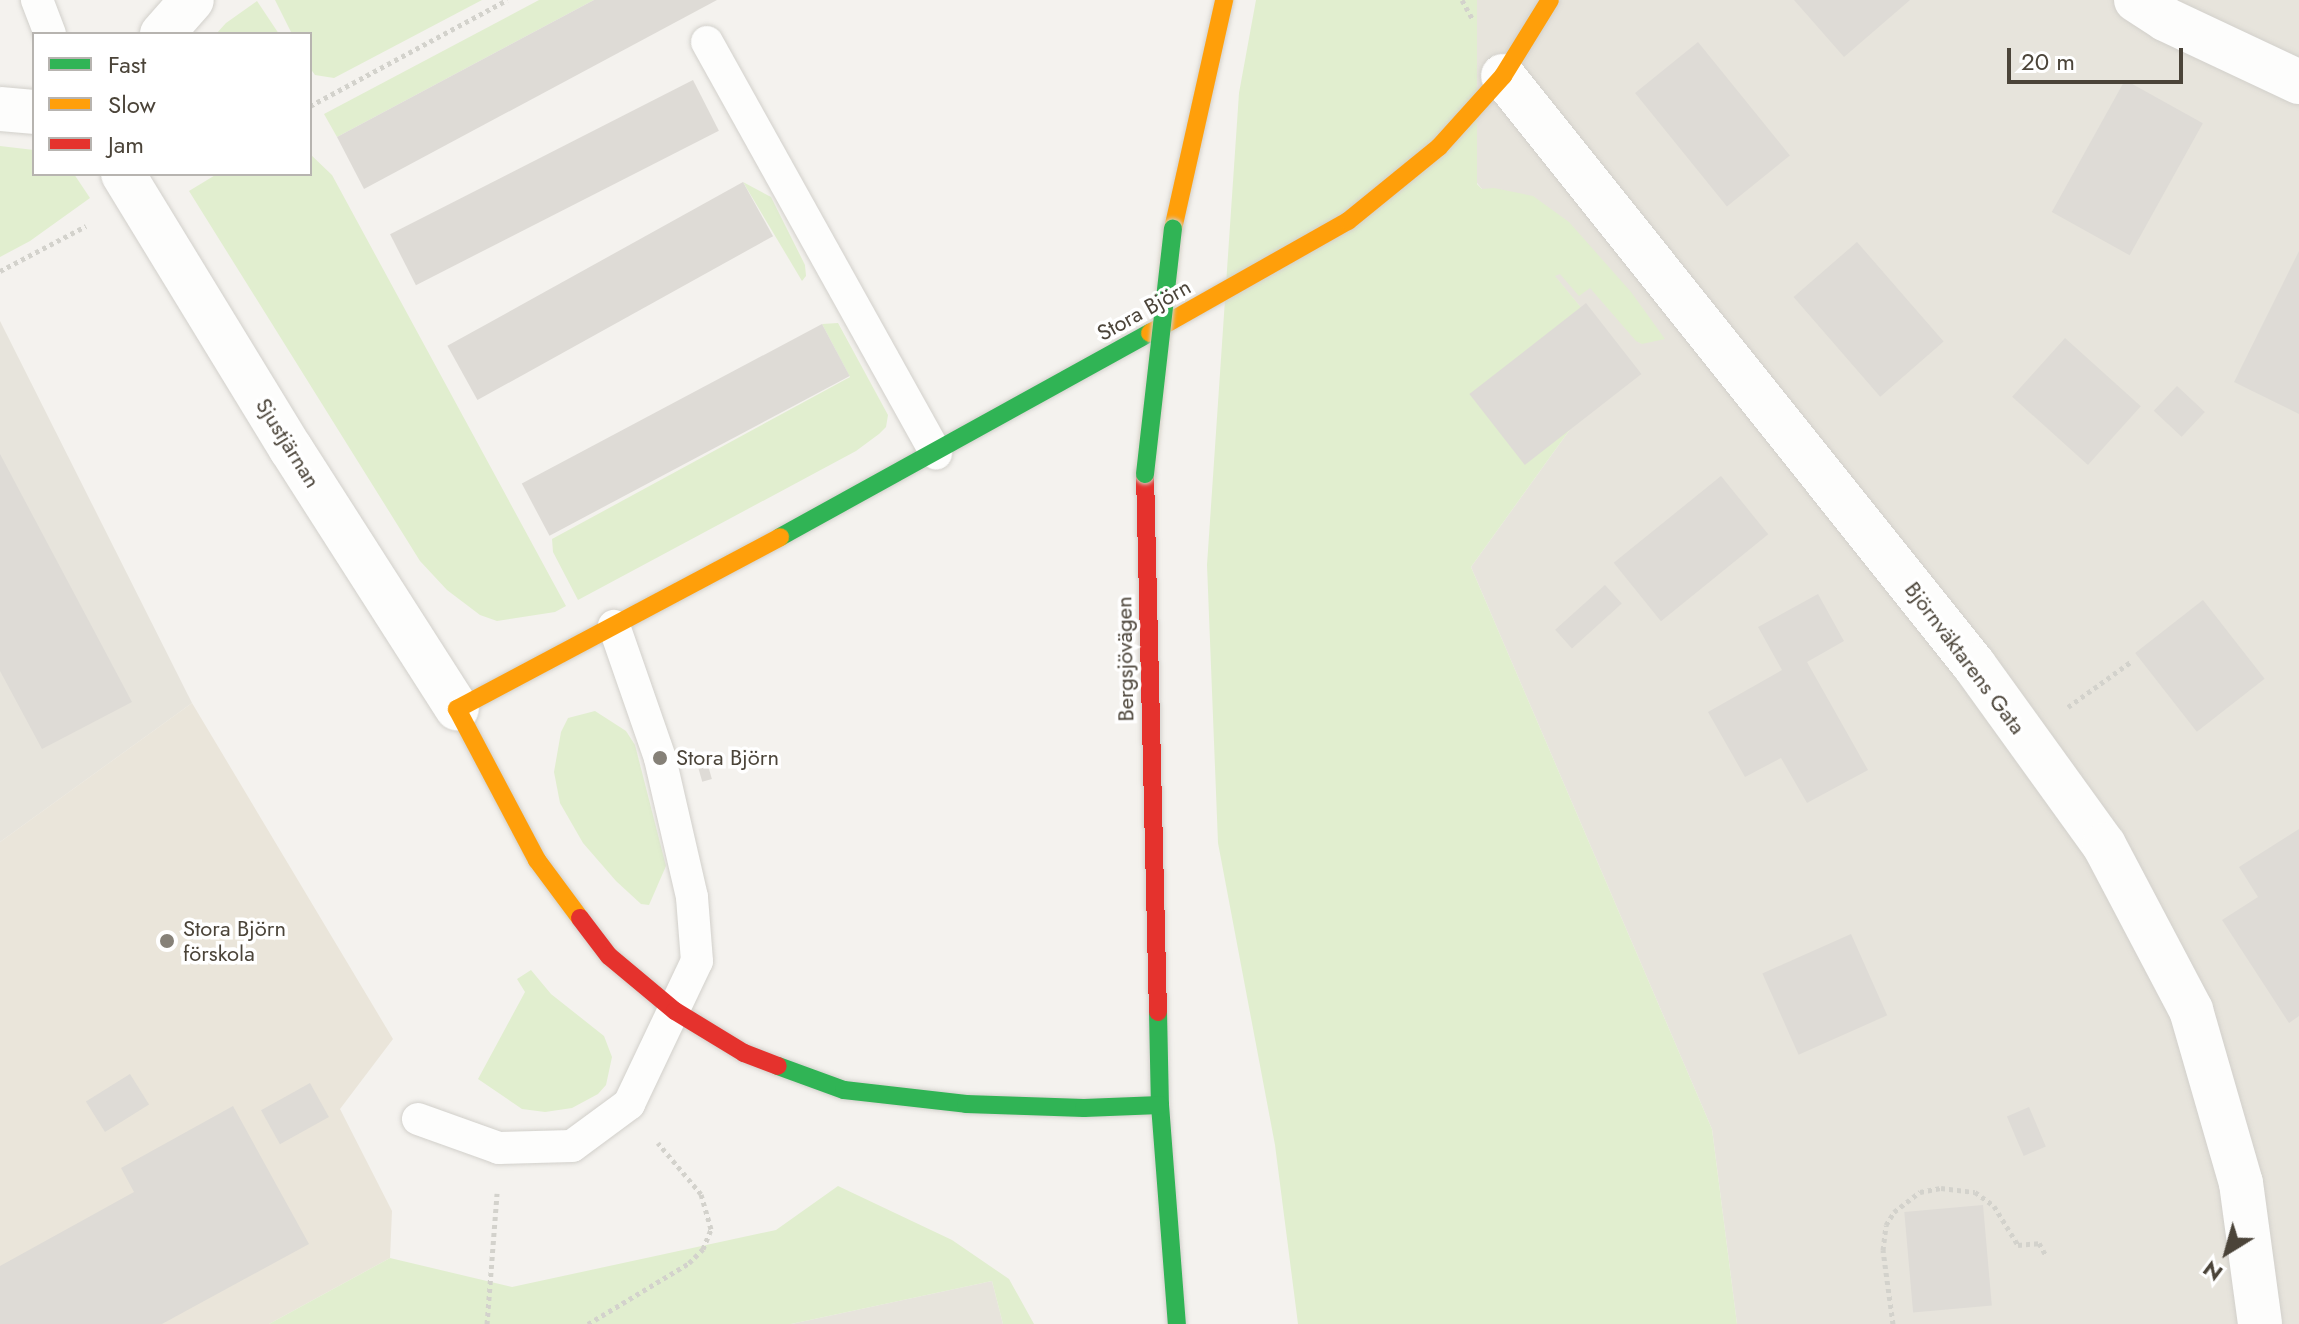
<!DOCTYPE html>
<meta charset="utf-8">
<style>
body{margin:0}
#map{position:relative;width:2299px;height:1324px;overflow:hidden;background:#f4f2ee;font-family:Jost,sans-serif}
div>[style]{position:absolute}
[style*='--x']{left:calc(var(--x)*1px);top:calc(var(--y)*1px);width:calc(var(--w)*1px);rotate:calc(var(--a)*1deg)}
.residential>*{inset:0;background:#e7e4dc}
.education>*{inset:0;background:#eae5da}
.green>*{inset:0;background:#e1eecf}
.building>*{inset:0;background:#dedbd6;transform-origin:0 0}
.path>*{height:5px;margin-top:-2.5px;transform-origin:0;background:repeating-linear-gradient(90deg,#d3d2cc 0 4px,transparent 0 8px)}
.roads{filter:drop-shadow(0 0 2px #d2d0cb) drop-shadow(0 0 2px #d2d0cb)}
.lane>*{height:32px;margin:-16px;padding:0 16px;transform-origin:16px;border-radius:16px;background:#fdfdfc}
.street>*{height:44px;margin:-22px;padding:0 22px;transform-origin:22px;border-radius:22px;background:#fdfdfc}
.fast>*{height:18px;margin:-9px;padding:0 9px;transform-origin:9px;border-radius:9px;background:#30b455}
.slow>*{height:18px;margin:-9px;padding:0 9px;transform-origin:9px;border-radius:9px;background:#ff9f0a}
.jam>*{height:18px;margin:-9px;padding:0 9px;transform-origin:9px;border-radius:9px;background:#e5322d}
.bridges{filter:drop-shadow(0 0 2px #d3cfc5) drop-shadow(0 0 2px #d3cfc5)}
.fast-bridge>*{height:18px;margin:-9px;padding:0 9px;transform-origin:9px;border-radius:9px;background:#30b455}
.dots>*{width:22px;height:22px;translate:-50% -50%;box-sizing:border-box;border:4px solid #fff;border-radius:50%}
span{translate:-50% -50%;white-space:nowrap;text-align:center;line-height:1.15;-webkit-text-stroke:7px #fff;paint-order:stroke}
.street-label{font-size:22px;color:#4b4439}
.poi-label{font-size:22px;color:#4b4439}
.left{translate:0 -50%;text-align:left}
.legend{position:absolute;left:32px;top:32px;width:280px;height:144px;box-sizing:border-box;background:#fff;border:2px solid #b7b4b0;margin:0;padding:10px 14px;list-style:none;font-size:24px;color:#4b4439}
.legend li{display:flex;align-items:center;gap:16px;height:40px}
.legend b{width:40px;border:2px solid #b7b4b0}
.north{position:absolute;left:2187px;top:1212px;width:80px;height:80px;-webkit-text-stroke:6px #fff;paint-order:stroke;rotate:217deg;font-size:22px;font-weight:700;line-height:32px;text-align:center;color:#4b4439}
.north::after{content:'';display:block;margin:auto;width:28px;height:36px;background:#4b4439;clip-path:polygon(50% 0,100% 100%,50% 72%,0 100%)}
.scale{position:absolute;left:2007px;top:48px;width:176px;height:36px;box-sizing:border-box;border:4px solid #4b4439;border-top:0;padding-left:10px;font-size:24px;line-height:28px;white-space:nowrap;color:#4b4439;-webkit-text-stroke:6px #fff;paint-order:stroke}
</style>
<div id="map">
<div class="residential">
<div style="clip-path:polygon(1477px 0,2299px 0,2299px 1324px,1737px 1324px,1712px 1129px,1471px 567px,1622px 357px,1477px 183px)"></div>
<div style="clip-path:polygon(0 321px,192px 703px,0 842px)"></div>
<div style="clip-path:polygon(992px 1281px,1003px 1324px,791px 1324px)"></div>
</div>
<div class="education">
<div style="clip-path:polygon(192px 703px,393px 1039px,340px 1109px,392px 1211px,390px 1258px,269px 1324px,0 1324px,0 842px)"></div>
</div>
<div class="green">
<div style="clip-path:polygon(275px 0,482px 0,334px 78px,315px 75px,310px 68px,310px 34px,292px 34px)"></div>
<div style="clip-path:polygon(539px 0,594px 0,337px 137px,324px 114px)"></div>
<div style="clip-path:polygon(1256px 0,1477px 0,1477px 184px,1482px 189px,1494px 188px,1533px 196px,1569px 222px,1631px 292px,1665px 339px,1642px 344px,1636px 341px,1590px 288px,1579px 296px,1560px 274px,1555px 276px,1622px 357px,1471px 567px,1712px 1129px,1737px 1324px,1298px 1324px,1275px 1145px,1218px 843px,1207px 565px,1239px 93px)"></div>
<div style="clip-path:polygon(257px 1px,279px 34px,216px 34px,226px 23px)"></div>
<div style="clip-path:polygon(0 146px,34px 150px,34px 174px,74px 174px,90px 198px,30px 241px,0 257px)"></div>
<div style="clip-path:polygon(310px 154px,332px 175px,566px 606px,555px 612px,497px 621px,480px 615px,447px 590px,420px 561px,189px 191px,217px 174px,310px 174px)"></div>
<div style="clip-path:polygon(743px 182px,771px 197px,805px 265px,806px 276px,802px 281px)"></div>
<div style="clip-path:polygon(838px 323px,888px 415px,886px 427px,879px 434px,856px 451px,578px 600px,553px 552px,552px 539px,850px 377px,822px 324px)"></div>
<div style="clip-path:polygon(595px 711px,626px 731px,635px 745px,666px 866px,649px 905px,641px 904px,616px 881px,583px 843px,560px 803px,554px 772px,561px 732px,568px 718px)"></div>
<div style="clip-path:polygon(531px 970px,551px 994px,604px 1036px,612px 1057px,606px 1085px,598px 1094px,572px 1108px,545px 1112px,522px 1109px,478px 1079px,525px 992px,517px 979px)"></div>
<div style="clip-path:polygon(838px 1186px,952px 1240px,1009px 1279px,1034px 1324px,1003px 1324px,992px 1281px,791px 1324px,269px 1324px,390px 1258px,512px 1287px,776px 1230px)"></div>
</div>
<div class="building">
<div style="clip-path:polygon(594px 0,717px 0,364px 189px,337px 137px)"></div>
<div style="clip-path:polygon(1794px 0,1910px 0,1844px 57px)"></div>
<div style="left:1698px;top:42px;width:146px;height:81px;rotate:51deg"></div>
<div style="left:693px;top:80px;width:57px;height:340px;rotate:63deg"></div>
<div style="left:2125px;top:80px;width:89px;height:151px;rotate:29deg"></div>
<div style="left:743px;top:182px;width:62px;height:338px;rotate:61deg"></div>
<div style="left:1857px;top:242px;width:132px;height:84px;rotate:49deg"></div>
<div style="clip-path:polygon(2299px 251px,2299px 414px,2234px 382px)"></div>
<div style="left:1586px;top:303px;width:90px;height:148px;rotate:52deg"></div>
<div style="left:822px;top:324px;width:59px;height:340px;rotate:62deg"></div>
<div style="left:2065px;top:338px;width:102px;height:79px;rotate:42deg"></div>
<div style="left:2177px;top:386px;width:38px;height:34px;rotate:43deg"></div>
<div style="clip-path:polygon(0 454px,132px 702px,42px 749px,0 671px)"></div>
<div style="left:1721px;top:476px;width:75px;height:138px;rotate:51deg"></div>
<div style="left:1605px;top:585px;width:25px;height:67px;rotate:48deg"></div>
<div style="clip-path:polygon(1818px 594px,1844px 641px,1807px 662px,1868px 770px,1807px 803px,1781px 758px,1745px 777px,1708px 712px,1782px 670px,1758px 627px)"></div>
<div style="left:2203px;top:600px;width:100px;height:86px;rotate:52deg"></div>
<div style="left:705px;top:755px;width:25px;height:10px;rotate:74deg"></div>
<div style="clip-path:polygon(2299px 829px,2299px 1016px,2289px 1023px,2222px 920px,2258px 897px,2239px 867px)"></div>
<div style="left:1851px;top:934px;width:89px;height:97px;rotate:66deg"></div>
<div style="left:130px;top:1074px;width:36px;height:52px;rotate:58deg"></div>
<div style="left:310px;top:1083px;width:39px;height:56px;rotate:61deg"></div>
<div style="clip-path:polygon(233px 1106px,309px 1244px,162px 1324px,0 1324px,0 1266px,134px 1192px,121px 1168px)"></div>
<div style="left:2029px;top:1107px;width:43px;height:24px;rotate:67deg"></div>
<div style="left:1983px;top:1205px;width:101px;height:79px;rotate:85deg"></div>
</div>
<div class="path">
<div style="--x:1462;--y:0;--w:23;--a:61"></div>
<div style="--x:310;--y:106;--w:224;--a:-28.3"></div>
<div style="--x:0;--y:271;--w:97;--a:-27.6"></div>
<div style="--x:2068;--y:707;--w:79;--a:-35.7"></div>
<div style="--x:487;--y:1324;--w:131;--a:-85.6"></div>
<div style="--x:588;--y:1324;--w:118;--a:-31.1"></div>
<div style="--x:689;--y:1263;--w:20;--a:-45"></div>
<div style="--x:703;--y:1249;--w:22;--a:-68"></div>
<div style="--x:711;--y:1229;--w:36;--a:-106"></div>
<div style="--x:701;--y:1194;--w:67;--a:-130.1"></div>
<div style="--x:1893;--y:1324;--w:75;--a:-97.7"></div>
<div style="--x:1883;--y:1250;--w:25;--a:-83"></div>
<div style="--x:1886;--y:1225;--w:15;--a:-58"></div>
<div style="--x:1894;--y:1212;--w:33;--a:-38"></div>
<div style="--x:1920;--y:1192;--w:21;--a:-11"></div>
<div style="--x:1941;--y:1188;--w:34;--a:7"></div>
<div style="--x:1975;--y:1192;--w:24;--a:36"></div>
<div style="--x:1994;--y:1206;--w:46;--a:58.4"></div>
<div style="--x:2018;--y:1245;--w:21;--a:-5"></div>
<div style="--x:2039;--y:1243;--w:13;--a:61"></div>
</div>
<div class="roads">
<div class="lane">
<div style="--x:37;--y:0;--w:36;--a:69"></div>
<div style="--x:707;--y:42;--w:471;--a:60.9"></div>
<div style="--x:418;--y:1119;--w:86;--a:19.7"></div>
<div style="--x:499;--y:1148;--w:73;--a:-1.6"></div>
<div style="--x:572;--y:1146;--w:71;--a:-36.4"></div>
<div style="--x:629;--y:1104;--w:158;--a:-64.6"></div>
<div style="--x:697;--y:961;--w:64;--a:-94.5"></div>
<div style="--x:692;--y:897;--w:143;--a:-103"></div>
<div style="--x:660;--y:758;--w:140;--a:-109.2"></div>
</div>
<div class="street">
<div style="--x:2136;--y:0;--w:35;--a:33"></div>
<div style="--x:2165;--y:19;--w:148;--a:25.2"></div>
<div style="--x:162;--y:34;--w:45;--a:-48.6"></div>
<div style="--x:1503;--y:76;--w:754;--a:51.35"></div>
<div style="--x:1974;--y:665;--w:222;--a:54.2"></div>
<div style="--x:2104;--y:845;--w:187;--a:62.2"></div>
<div style="--x:2191;--y:1010;--w:180;--a:73.9"></div>
<div style="--x:2241;--y:1183;--w:142;--a:82.3"></div>
<div style="--x:0;--y:109;--w:34;--a:5"></div>
<div style="--x:123;--y:174;--w:322;--a:58.6"></div>
<div style="--x:291;--y:449;--w:308;--a:57.4"></div>
</div>
<div class="fast">
<div style="--x:780;--y:537;--w:423;--a:-28.9"></div>
<div style="--x:1158;--y:1012;--w:93;--a:88.8"></div>
<div style="--x:1160;--y:1105;--w:220;--a:85.6"></div>
<div style="--x:778;--y:1066;--w:70;--a:20"></div>
<div style="--x:844;--y:1090;--w:123;--a:6.5"></div>
<div style="--x:966;--y:1104;--w:118;--a:1.9"></div>
<div style="--x:1084;--y:1108;--w:76;--a:-2.3"></div>
</div>
<div class="slow">
<div style="--x:1173;--y:229;--w:235;--a:-77.4"></div>
<div style="--x:1150;--y:333;--w:227;--a:-29.5"></div>
<div style="--x:1348;--y:221;--w:117;--a:-39.1"></div>
<div style="--x:1439;--y:147;--w:96;--a:-48"></div>
<div style="--x:1503;--y:76;--w:89;--a:-58.3"></div>
<div style="--x:580;--y:918;--w:72;--a:-126.6"></div>
<div style="--x:537;--y:860;--w:171;--a:-117.9"></div>
<div style="--x:457;--y:709;--w:366;--a:-28"></div>
</div>
<div class="jam">
<div style="--x:1145;--y:474;--w:538;--a:88.62"></div>
<div style="--x:580;--y:918;--w:48;--a:52.7"></div>
<div style="--x:609;--y:956;--w:86;--a:39.8"></div>
<div style="--x:675;--y:1011;--w:81;--a:31.3"></div>
<div style="--x:744;--y:1053;--w:36;--a:21"></div>
</div>
</div>
<div class="bridges">
<div class="fast-bridge">
<div style="--x:1145;--y:474;--w:247;--a:-83.5"></div>
</div>
</div>
<div class="dots">
<div style="left:660px;top:758px;background:#868178"></div>
<div style="left:167px;top:941px;background:#868178"></div>
</div>
<div class="street-label">
<span style="left:1144px;top:310px;rotate:-29deg">Stora Björn</span>
<span style="left:288px;top:443px;rotate:58deg">Sjustjärnan</span>
<span style="left:1965px;top:658px;rotate:53deg">Björnväktarens Gata</span>
<span style="left:1125px;top:659px;rotate:-91deg">Bergsjövägen</span>
</div>
<div class="poi-label">
<span class="left" style="left:676px;top:758px">Stora Björn</span>
<span class="left" style="left:183px;top:941px">Stora Björn<br>förskola</span>
</div>
<ul class="legend">
<li><b style="height:10px;background:#30b455"></b>Fast</li>
<li><b style="height:10px;background:#ff9f0a"></b>Slow</li>
<li><b style="height:10px;background:#e5322d"></b>Jam</li>
</ul>
<div class="north">N</div>
<div class="scale">20 m</div>
</div>
